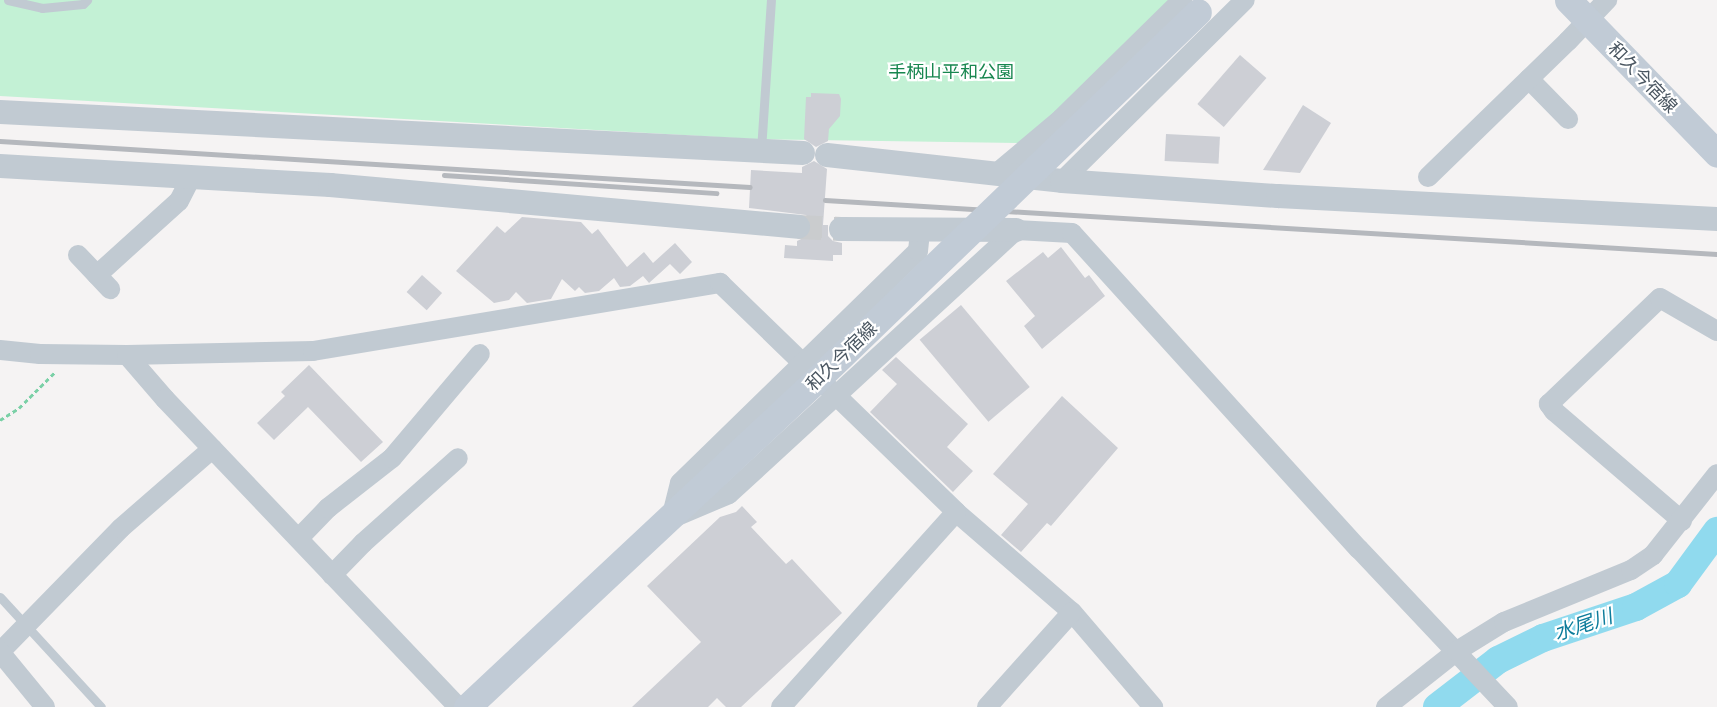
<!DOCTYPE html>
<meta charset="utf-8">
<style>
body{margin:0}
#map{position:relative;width:1717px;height:707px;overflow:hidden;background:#f5f3f3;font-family:Manrope,"Noto Sans JP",sans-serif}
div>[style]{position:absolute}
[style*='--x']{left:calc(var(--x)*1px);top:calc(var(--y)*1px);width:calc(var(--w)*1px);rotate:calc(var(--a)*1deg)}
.green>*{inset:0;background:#c3f1d5}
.river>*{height:28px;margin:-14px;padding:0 14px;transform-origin:14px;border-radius:14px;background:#90daee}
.building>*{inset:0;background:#cdcfd5;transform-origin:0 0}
.tertiary-tunnel>*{height:24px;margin-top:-12px;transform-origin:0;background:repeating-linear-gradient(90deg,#caccce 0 24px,transparent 0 36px)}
.path>*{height:3px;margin-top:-1.5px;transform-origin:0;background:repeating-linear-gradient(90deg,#7ad0a6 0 4.5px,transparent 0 7.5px)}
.service>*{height:9px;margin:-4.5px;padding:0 4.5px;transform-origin:4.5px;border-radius:4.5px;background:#c1cad2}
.minor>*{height:20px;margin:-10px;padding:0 10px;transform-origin:10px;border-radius:10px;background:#c1cad2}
.tertiary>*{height:24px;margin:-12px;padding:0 12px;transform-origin:12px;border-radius:12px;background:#c1cad2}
.secondary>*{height:27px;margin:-13.5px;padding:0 13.5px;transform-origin:13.5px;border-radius:13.5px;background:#c1cbd6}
.rail>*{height:4.5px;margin:-2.25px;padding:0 2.25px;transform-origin:2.25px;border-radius:2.25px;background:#b5b8bd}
.secondary-bridge>*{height:27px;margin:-13.5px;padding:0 13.5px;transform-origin:13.5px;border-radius:13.5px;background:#c1cbd6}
span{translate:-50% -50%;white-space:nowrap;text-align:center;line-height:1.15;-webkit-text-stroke:4.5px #fff;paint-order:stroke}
.park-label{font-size:18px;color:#17864f}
.street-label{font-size:18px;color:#4a5661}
.water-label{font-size:20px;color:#0c7c9b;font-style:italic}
</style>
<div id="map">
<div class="green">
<div style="clip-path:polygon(0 0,1170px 0,1032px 136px,1020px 143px,753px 139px,0 96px)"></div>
</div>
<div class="river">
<div style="--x:1437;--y:707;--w:77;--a:-37.6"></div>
<div style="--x:1498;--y:660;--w:50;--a:-26.1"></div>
<div style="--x:1543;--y:638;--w:98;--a:-18.4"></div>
<div style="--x:1636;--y:607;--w:48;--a:-28.7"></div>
<div style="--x:1678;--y:584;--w:66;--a:-53.7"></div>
</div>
<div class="building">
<div style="left:1240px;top:55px;width:35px;height:65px;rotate:41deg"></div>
<div style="clip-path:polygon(811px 93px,839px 94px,841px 99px,840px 116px,829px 129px,828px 141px,816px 147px,804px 139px,806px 97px,811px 97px)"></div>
<div style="clip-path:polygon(1303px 105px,1331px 123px,1300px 173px,1263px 170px)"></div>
<div style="left:1166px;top:134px;width:54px;height:27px;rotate:3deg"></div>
<div style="clip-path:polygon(814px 161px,827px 169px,823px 225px,828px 225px,828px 236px,833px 241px,842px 243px,842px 255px,833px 255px,833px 261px,784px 258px,785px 245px,797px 246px,797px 241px,810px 235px,811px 222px,806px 215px,749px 208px,751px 170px,802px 173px,802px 167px)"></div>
<div style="clip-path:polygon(522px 217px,581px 222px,592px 234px,598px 229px,627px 267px,644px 252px,653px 263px,675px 243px,692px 262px,680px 274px,670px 264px,649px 283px,643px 276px,630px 286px,620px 287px,614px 278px,599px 291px,585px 293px,579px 287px,575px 291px,562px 279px,551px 299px,527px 303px,516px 292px,509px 300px,494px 303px,456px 271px,497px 226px,505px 233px)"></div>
<div style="clip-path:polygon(1061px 247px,1085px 278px,1089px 275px,1105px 296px,1042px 349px,1024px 326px,1035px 316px,1006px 281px,1043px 252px,1048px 258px)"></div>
<div style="left:422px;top:275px;width:27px;height:23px;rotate:42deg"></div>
<div style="left:961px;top:305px;width:107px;height:54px;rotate:50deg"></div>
<div style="clip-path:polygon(896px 357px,968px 424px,947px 447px,973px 471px,953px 492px,870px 412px,897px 384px,882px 370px)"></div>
<div style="clip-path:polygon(309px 365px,383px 442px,361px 462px,308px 407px,274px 440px,257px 423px,285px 396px,281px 392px)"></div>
<div style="clip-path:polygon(1062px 396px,1118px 448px,1051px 526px,1047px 523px,1021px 552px,1001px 535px,1028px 504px,993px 474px)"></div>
<div style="clip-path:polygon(742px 506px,757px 522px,751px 527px,786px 564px,792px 559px,842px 613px,741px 707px,726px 707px,717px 698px,708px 707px,632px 707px,701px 642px,647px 586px,720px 517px,736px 512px)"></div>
</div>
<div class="tertiary-tunnel">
<div style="--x:798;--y:227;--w:43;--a:2.7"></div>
</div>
<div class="path">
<div style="--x:0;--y:420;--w:22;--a:-32"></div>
<div style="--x:19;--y:408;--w:51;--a:-45"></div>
</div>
<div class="service">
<div style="--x:8;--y:0;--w:35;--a:13"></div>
<div style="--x:42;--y:8;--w:41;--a:-5.6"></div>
<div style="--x:83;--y:4;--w:6;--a:-45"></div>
<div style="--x:761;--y:150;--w:150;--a:-86.2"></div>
<div style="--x:0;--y:597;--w:149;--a:47.4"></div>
</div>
<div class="minor">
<div style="--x:1529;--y:79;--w:56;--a:45.7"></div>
<div style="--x:997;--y:173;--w:84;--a:-40.2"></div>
<div style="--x:1061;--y:119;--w:170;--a:-44.5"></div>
<div style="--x:1428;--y:177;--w:195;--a:-44.2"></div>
<div style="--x:1568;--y:41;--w:57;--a:-46.4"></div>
<div style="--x:1062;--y:181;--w:257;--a:-44.7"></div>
<div style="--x:78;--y:255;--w:47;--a:46.7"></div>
<div style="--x:97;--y:275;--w:110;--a:-42.1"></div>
<div style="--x:179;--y:201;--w:27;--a:-63"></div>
<div style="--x:0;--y:350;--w:40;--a:5.7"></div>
<div style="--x:40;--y:354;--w:87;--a:0.7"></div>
<div style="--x:127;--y:355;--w:186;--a:-1.2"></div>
<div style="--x:313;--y:351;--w:413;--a:-9.5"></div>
<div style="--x:720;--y:283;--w:329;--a:44.1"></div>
<div style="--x:956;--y:512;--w:153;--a:40.8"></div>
<div style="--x:1072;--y:612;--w:125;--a:49.5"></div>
<div style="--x:127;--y:355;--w:58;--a:49.2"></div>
<div style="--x:165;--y:399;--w:425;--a:46.4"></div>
<div style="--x:672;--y:515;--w:33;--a:-76"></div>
<div style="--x:680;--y:483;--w:332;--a:-44.3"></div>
<div style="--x:918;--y:251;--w:20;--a:-84"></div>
<div style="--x:677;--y:516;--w:56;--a:-22.9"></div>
<div style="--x:729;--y:494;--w:390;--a:-42.6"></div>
<div style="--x:1016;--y:230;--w:56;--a:3.1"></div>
<div style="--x:1072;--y:233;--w:427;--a:47.8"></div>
<div style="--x:1359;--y:549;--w:217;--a:46.7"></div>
<div style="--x:1682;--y:521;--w:169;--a:-139.3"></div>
<div style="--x:1554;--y:411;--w:9;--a:-126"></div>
<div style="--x:1549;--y:404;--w:153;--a:-43.7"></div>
<div style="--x:1660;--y:298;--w:66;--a:30.1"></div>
<div style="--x:299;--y:538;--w:42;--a:-46"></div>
<div style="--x:328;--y:508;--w:81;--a:-38"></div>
<div style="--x:392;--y:458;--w:136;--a:-49.8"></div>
<div style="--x:332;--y:575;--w:45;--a:-45.9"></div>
<div style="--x:363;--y:543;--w:127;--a:-41.8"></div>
<div style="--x:0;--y:652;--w:173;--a:-45.7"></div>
<div style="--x:121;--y:528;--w:121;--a:-41"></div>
<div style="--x:0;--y:652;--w:71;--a:50.7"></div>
<div style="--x:781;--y:707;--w:262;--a:-48.1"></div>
<div style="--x:987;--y:707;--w:127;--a:-48.2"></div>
<div style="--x:1386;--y:707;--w:90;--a:-38.3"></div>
<div style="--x:1457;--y:651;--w:55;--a:-31.7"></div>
<div style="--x:1504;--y:622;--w:137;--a:-22.3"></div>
<div style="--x:1631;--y:570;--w:27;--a:-34"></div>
<div style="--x:1653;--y:555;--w:103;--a:-51.7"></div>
</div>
<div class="tertiary">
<div style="--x:0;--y:112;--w:804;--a:2.92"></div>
<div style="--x:827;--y:155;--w:236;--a:6.3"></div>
<div style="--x:1062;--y:181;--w:217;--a:4"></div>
<div style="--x:1278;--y:196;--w:440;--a:3"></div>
<div style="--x:0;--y:166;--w:331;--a:3.3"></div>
<div style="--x:330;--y:185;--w:470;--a:5.1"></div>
<div style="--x:841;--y:229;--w:175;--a:0.3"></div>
</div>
<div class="secondary">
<div style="--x:1568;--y:0;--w:214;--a:45.9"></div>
<div style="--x:467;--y:707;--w:475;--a:-43.1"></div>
</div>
<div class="rail">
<div style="--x:0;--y:141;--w:751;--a:3.51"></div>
<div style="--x:444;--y:175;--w:273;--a:3.8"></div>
<div style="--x:825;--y:200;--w:894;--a:3.46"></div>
</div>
<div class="secondary-bridge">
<div style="--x:814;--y:382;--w:533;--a:-43.94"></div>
</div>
<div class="park-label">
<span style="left:951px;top:71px">手柄山平和公園</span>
</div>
<div class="street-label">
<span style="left:1643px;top:77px;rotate:46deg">和久今宿線</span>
<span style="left:841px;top:356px;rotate:-44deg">和久今宿線</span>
</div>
<div class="water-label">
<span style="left:1583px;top:624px;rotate:-18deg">水尾川</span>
</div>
</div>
